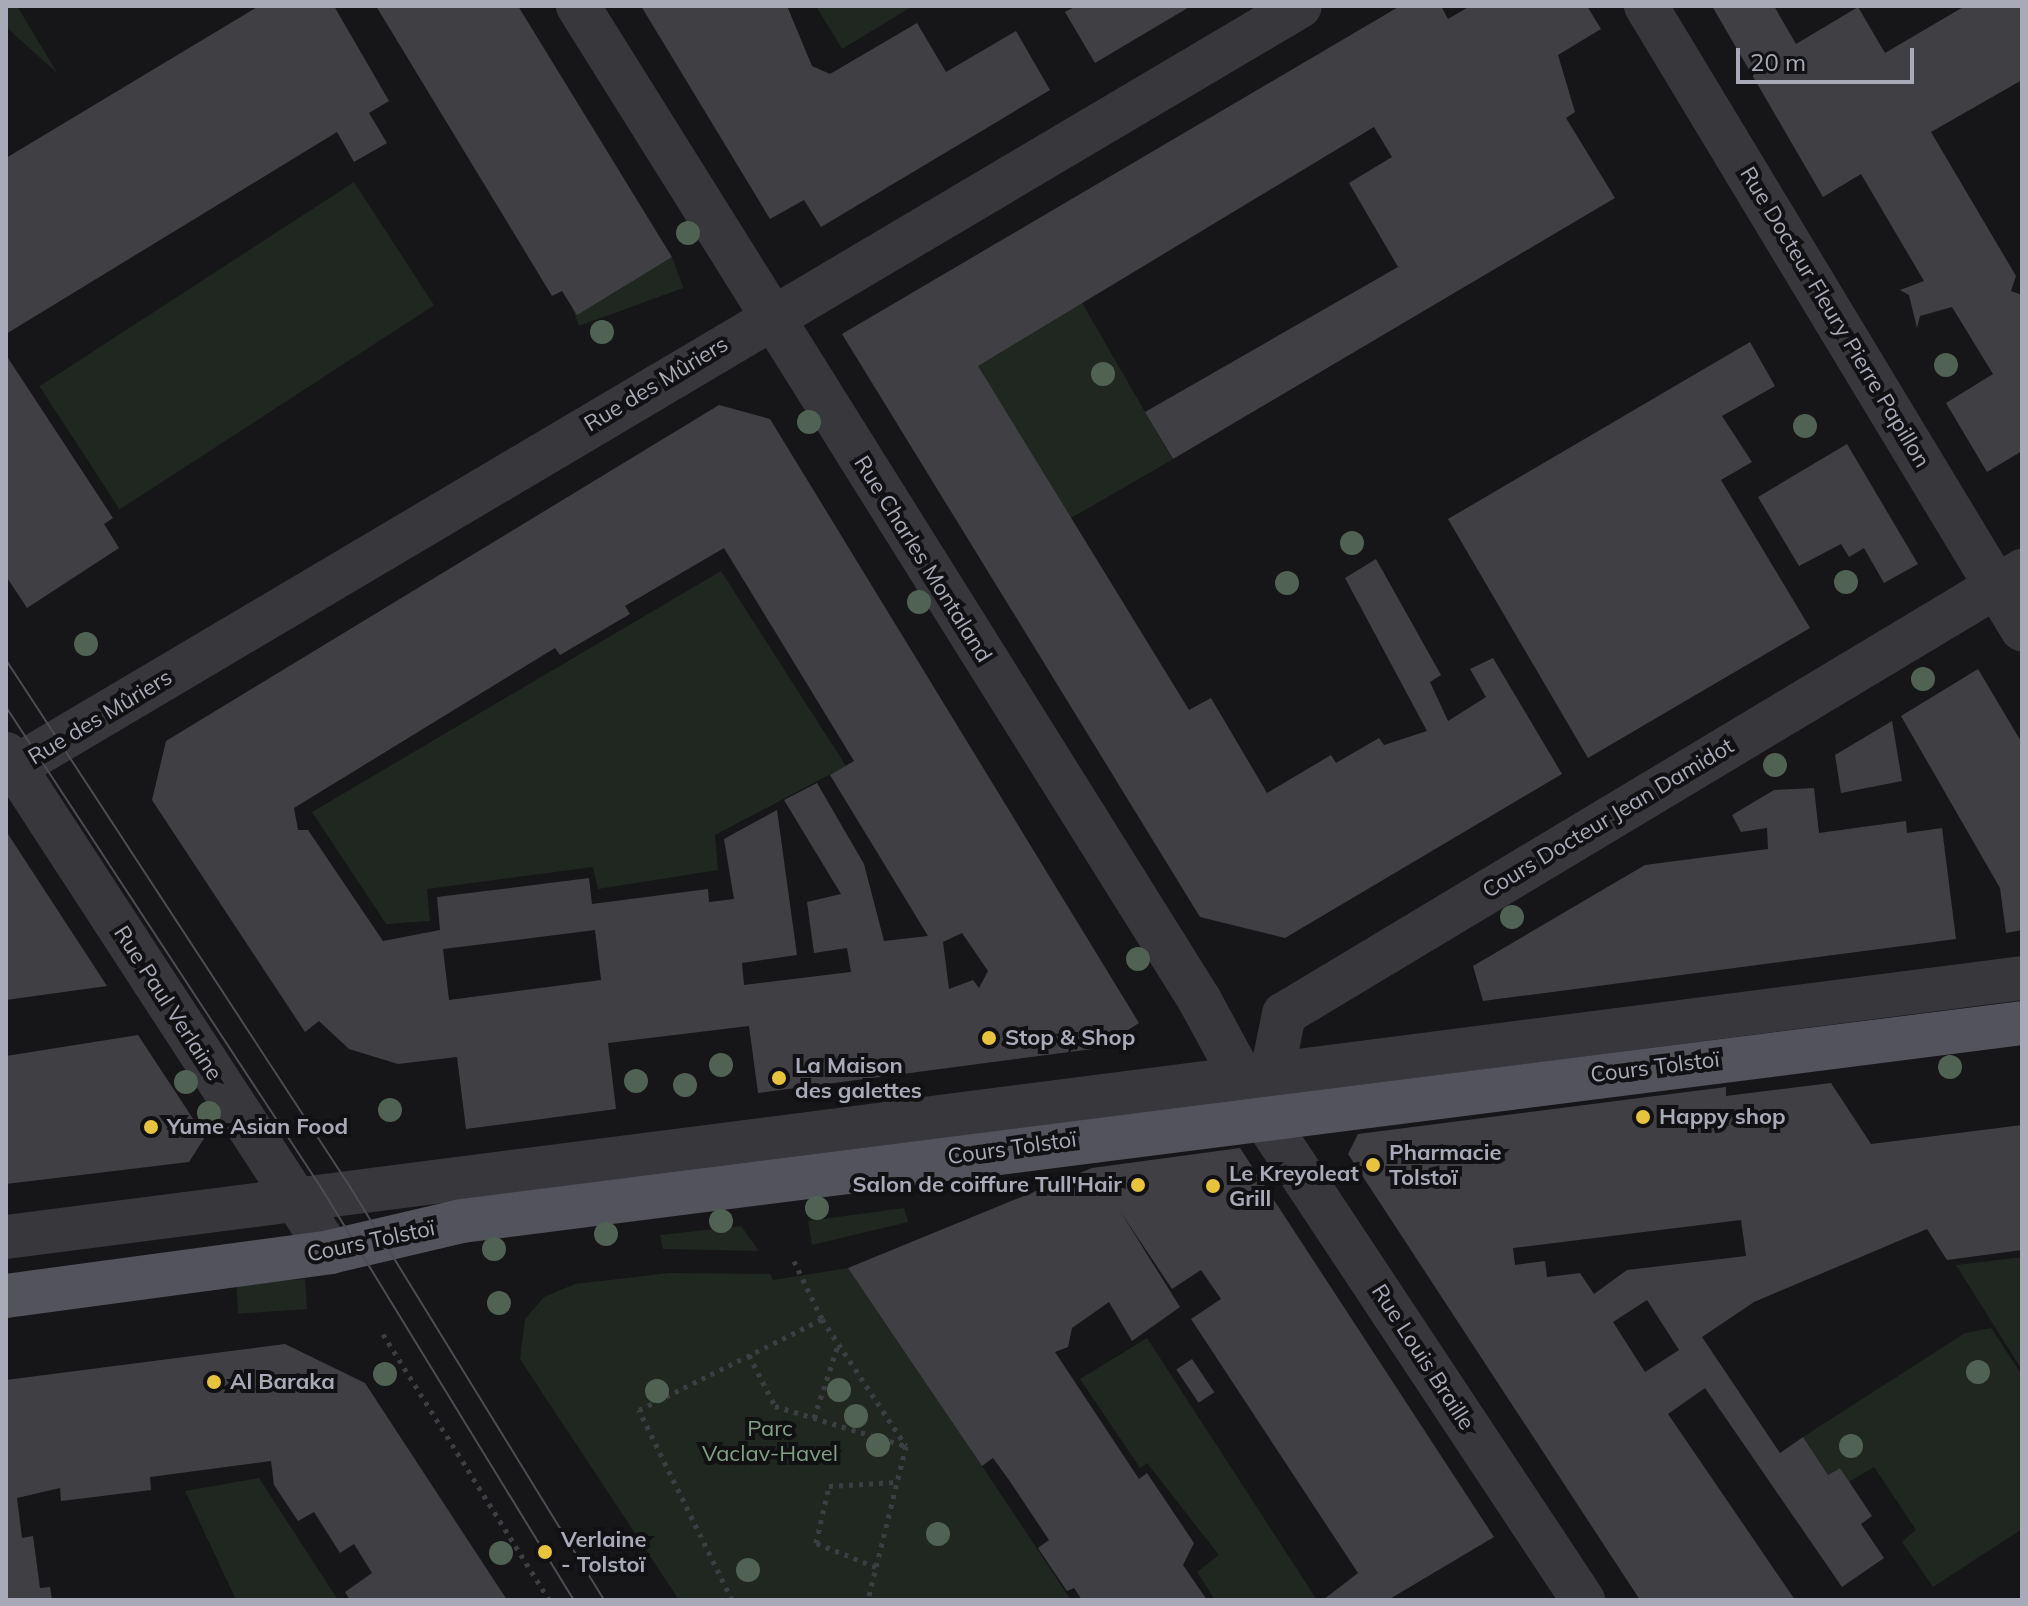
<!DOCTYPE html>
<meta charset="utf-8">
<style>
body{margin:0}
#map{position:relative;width:2028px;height:1606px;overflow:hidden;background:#161517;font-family:Mulish,sans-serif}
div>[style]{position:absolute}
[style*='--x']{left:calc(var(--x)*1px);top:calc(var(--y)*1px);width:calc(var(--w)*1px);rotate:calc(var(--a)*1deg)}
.green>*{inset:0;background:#202721;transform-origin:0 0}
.building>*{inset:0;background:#404044;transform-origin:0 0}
.path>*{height:5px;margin-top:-2.5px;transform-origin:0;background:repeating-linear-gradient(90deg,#3d3e43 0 4px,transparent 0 10px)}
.minor>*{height:44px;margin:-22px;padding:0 22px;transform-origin:22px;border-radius:22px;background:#37373c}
.major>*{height:44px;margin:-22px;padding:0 22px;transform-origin:22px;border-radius:22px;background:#53535b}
.tram>*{height:2px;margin:-1px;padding:0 1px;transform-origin:1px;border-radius:1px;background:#4c4c53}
.trees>*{width:24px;height:24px;margin:-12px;border-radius:50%;background:#506254}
.dots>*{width:22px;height:22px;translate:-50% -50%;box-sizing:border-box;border:4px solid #111012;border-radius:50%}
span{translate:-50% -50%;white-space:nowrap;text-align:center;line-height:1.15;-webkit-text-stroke:8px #111012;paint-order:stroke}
.street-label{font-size:22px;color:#a8abb7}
.poi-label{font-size:22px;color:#a8abb7;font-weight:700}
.left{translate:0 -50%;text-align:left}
.right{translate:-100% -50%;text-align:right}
.park-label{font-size:22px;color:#80a186}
.frame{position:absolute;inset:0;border:8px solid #a8abb7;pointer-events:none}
.scale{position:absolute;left:1736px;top:48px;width:178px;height:36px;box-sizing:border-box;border:4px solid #a8abb7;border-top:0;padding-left:10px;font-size:24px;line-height:28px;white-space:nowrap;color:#a8abb7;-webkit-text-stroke:6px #111012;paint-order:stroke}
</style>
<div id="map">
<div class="green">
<div style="clip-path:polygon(6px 6px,17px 6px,58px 74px,6px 27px)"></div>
<div style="clip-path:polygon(816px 6px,913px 6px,842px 49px)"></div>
<div style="left:354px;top:182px;width:147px;height:375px;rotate:57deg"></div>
<div style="left:672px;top:257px;width:33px;height:111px;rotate:70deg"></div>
<div style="left:1081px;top:301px;width:183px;height:122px;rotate:60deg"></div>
<div style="clip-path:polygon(721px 571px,846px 766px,715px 835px,718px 870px,598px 889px,593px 867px,427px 889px,430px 921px,386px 924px,312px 812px)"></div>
<div style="clip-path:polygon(904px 1208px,908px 1222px,812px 1245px,808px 1221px)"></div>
<div style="clip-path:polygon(741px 1226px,759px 1251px,663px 1249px,660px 1235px)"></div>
<div style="clip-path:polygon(2022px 1257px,2022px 1370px,1956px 1265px)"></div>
<div style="clip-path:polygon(848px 1268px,921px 1374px,1071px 1600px,679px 1600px,520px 1359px,525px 1319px,544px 1297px,575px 1284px,669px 1273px,770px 1274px,773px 1280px)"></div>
<div style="left:305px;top:1279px;width:30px;height:69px;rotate:86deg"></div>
<div style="clip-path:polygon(1991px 1328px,2022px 1375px,2022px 1529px,1933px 1587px,1902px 1542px,1916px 1530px,1874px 1467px,1849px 1482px,1840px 1468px,1828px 1475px,1803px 1437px,1965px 1333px)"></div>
<div style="clip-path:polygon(1147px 1338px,1317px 1600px,1215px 1600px,1197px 1572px,1219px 1555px,1147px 1463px,1140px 1468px,1080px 1379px)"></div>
<div style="clip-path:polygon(259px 1478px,338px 1600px,236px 1600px,185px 1491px)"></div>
</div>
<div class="building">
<div style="clip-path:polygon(259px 6px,334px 6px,389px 101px,369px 113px,387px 143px,354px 162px,337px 132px,6px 334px,6px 158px)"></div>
<div style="clip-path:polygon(376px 6px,518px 6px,672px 257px,577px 315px,562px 291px,552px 296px)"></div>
<div style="clip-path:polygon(641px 6px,787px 6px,812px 66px,830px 74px,917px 23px,946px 72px,1016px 31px,1050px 90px,821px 227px,804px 200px,770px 219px)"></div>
<div style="clip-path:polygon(1076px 6px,1191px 6px,1095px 63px,1065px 12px)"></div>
<div style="clip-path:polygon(1400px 6px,1441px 6px,1448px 19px,1470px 6px,1587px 6px,1601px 29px,1558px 55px,1575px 112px,1566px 118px,1615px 198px,1173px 459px,1145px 412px,1398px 267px,1349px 183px,1392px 157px,1374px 127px,978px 366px,1189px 710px,1211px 698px,1267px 793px,1331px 755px,1336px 763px,1379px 738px,1384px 745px,1427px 731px,1345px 578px,1376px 559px,1441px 675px,1430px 682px,1448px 721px,1486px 697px,1470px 669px,1493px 658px,1562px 774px,1285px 938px,1200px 917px,842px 334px)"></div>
<div style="clip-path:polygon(1712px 6px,1774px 6px,1796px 44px,1858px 7px,1885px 53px,1965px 6px,2022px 6px,2022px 80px,1931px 132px,2016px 276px,2011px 291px,2022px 295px,2022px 451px,1987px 472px,1946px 403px,1993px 374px,1952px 307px,1920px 316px,1917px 328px,1909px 295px,1900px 290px,1924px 281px,1861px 174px,1823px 197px)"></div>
<div style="clip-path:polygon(1750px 342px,1775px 386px,1722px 416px,1752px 462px,1721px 480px,1810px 628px,1588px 758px,1448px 519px)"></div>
<div style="clip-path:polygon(6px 355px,113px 518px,104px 524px,119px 548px,27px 608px,6px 576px)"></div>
<div style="clip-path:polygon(evenodd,719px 405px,770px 419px,1139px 1023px,1100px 1048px,758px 1093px,749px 1026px,608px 1043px,616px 1109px,466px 1129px,457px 1057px,398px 1064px,349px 1049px,319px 1021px,305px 1032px,152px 800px,166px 741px,719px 405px,724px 548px,854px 761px,830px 775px,928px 936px,884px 941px,864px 864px,817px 783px,784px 800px,841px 894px,807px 902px,814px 953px,847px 948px,851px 972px,744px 985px,742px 963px,797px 955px,777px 810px,724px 839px,734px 899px,709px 902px,708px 889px,592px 904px,589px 878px,437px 897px,440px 930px,383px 941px,308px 830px,298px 830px,294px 808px,555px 648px,560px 655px,630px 614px,625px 606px,724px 548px,719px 405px,595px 930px,601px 980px,449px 1000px,443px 949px,595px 930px,719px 405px,962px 933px,988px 971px,979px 988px,973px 980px,949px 989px,943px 942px,962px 933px)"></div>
<div style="clip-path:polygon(1847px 444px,1918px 564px,1884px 583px,1864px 548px,1849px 557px,1841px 544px,1799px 566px,1758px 497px)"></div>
<div style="clip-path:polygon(1978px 669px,2022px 743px,2022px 930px,2006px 933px,2000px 888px,1901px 716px)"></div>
<div style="clip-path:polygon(1892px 721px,1902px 781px,1841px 793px,1835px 755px)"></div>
<div style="clip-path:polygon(1814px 788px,1819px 833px,1906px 821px,1907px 833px,1942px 828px,1956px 939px,1483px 1001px,1473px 966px,1645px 865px,1768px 849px,1767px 828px,1741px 832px,1732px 815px,1774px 790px)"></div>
<div style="clip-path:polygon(6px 831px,107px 986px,6px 1000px)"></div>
<div style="clip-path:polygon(138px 1035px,205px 1137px,189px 1162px,6px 1184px,6px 1056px)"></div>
<div style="clip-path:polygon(evenodd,1831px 1083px,1871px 1144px,2022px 1125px,2022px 1250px,1947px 1260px,1927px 1229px,1754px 1302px,1702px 1337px,1780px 1453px,1803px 1437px,1828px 1475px,1840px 1468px,1872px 1516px,1861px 1524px,1884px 1558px,1842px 1587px,1705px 1388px,1668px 1414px,1795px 1600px,1640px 1600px,1348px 1154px,1358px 1134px,1726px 1087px,1726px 1096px,1831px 1083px,1741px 1220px,1746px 1256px,1627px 1270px,1594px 1294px,1580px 1273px,1547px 1277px,1545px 1261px,1515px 1265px,1513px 1248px,1741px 1220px,1831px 1083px,1647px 1300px,1679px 1350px,1645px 1372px,1613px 1322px,1647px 1300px)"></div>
<div style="clip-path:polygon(1240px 1148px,1494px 1537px,1388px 1600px,1323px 1600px,1358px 1573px,1191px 1319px,1221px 1299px,1201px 1270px,1172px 1289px,1120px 1211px,1180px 1307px,1132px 1341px,1109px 1302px,1072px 1328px,1068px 1347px,1055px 1352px,1139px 1479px,1147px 1473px,1194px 1543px,1183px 1565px,1207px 1600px,1082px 1600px,1074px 1588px,1067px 1591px,1038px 1548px,1049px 1540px,1009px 1480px,993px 1458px,982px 1466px,848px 1268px,1092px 1168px)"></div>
<div style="clip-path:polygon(285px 1344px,365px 1383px,507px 1600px,350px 1600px,345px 1592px,372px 1573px,354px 1544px,340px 1553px,314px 1512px,298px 1521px,274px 1485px,271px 1461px,150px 1477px,151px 1490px,61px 1501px,60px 1488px,17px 1498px,22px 1538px,33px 1536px,40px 1588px,50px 1587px,52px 1600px,6px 1600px,6px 1380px)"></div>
<div style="left:1192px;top:1359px;width:40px;height:19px;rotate:56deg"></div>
</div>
<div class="path">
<div style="--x:794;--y:1261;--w:64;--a:64.2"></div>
<div style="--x:822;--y:1319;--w:152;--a:56.5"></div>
<div style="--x:906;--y:1446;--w:159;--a:103.9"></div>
<div style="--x:383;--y:1334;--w:314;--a:58"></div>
<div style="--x:749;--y:1355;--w:57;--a:63"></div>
<div style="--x:775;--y:1406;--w:137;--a:17"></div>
<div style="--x:814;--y:1418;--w:77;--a:-71.8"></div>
<div style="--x:876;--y:1567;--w:65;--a:-158.2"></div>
<div style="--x:816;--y:1543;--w:58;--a:-77.2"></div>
<div style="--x:829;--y:1486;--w:68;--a:-3.4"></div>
<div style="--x:732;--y:1600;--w:212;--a:-116.1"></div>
<div style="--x:639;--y:1410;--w:204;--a:-26.4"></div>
</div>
<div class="minor">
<div style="--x:578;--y:6;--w:1171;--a:57.98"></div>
<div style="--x:1199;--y:999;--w:132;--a:61.5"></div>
<div style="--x:1262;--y:1115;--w:582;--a:56.5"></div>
<div style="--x:1646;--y:6;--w:728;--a:58.89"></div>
<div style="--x:6;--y:754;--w:594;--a:56.95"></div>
<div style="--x:15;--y:767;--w:1493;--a:-30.63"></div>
<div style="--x:1267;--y:1097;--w:85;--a:-78.4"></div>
<div style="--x:1284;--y:1014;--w:861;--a:-30.98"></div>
<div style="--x:6;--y:1237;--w:2033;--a:-7.32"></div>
</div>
<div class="major">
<div style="--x:6;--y:1296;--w:327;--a:-7.7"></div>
<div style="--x:330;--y:1252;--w:136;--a:-13.2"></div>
<div style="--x:462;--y:1221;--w:1573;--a:-7.23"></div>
</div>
<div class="tram">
<div style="--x:6;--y:660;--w:624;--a:56.85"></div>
<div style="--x:347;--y:1182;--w:491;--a:58.4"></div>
<div style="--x:6;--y:707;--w:573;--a:56.75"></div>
<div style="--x:320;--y:1186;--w:486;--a:58.5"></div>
</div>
<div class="trees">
<div style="left:688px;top:233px"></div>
<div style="left:602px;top:332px"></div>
<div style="left:1946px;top:365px"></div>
<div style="left:1103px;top:374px"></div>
<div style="left:809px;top:422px"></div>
<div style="left:1805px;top:426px"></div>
<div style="left:1352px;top:543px"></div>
<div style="left:1846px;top:582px"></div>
<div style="left:1287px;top:583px"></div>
<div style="left:919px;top:602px"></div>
<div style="left:86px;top:644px"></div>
<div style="left:1923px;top:679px"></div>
<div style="left:1775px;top:765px"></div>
<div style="left:1512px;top:917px"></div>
<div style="left:1138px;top:959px"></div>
<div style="left:721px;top:1065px"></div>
<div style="left:1950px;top:1067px"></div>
<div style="left:636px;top:1081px"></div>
<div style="left:186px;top:1082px"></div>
<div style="left:685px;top:1085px"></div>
<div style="left:390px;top:1110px"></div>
<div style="left:209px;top:1113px"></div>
<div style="left:817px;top:1208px"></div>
<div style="left:721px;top:1221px"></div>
<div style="left:606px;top:1234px"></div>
<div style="left:494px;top:1249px"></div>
<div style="left:499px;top:1303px"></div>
<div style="left:1978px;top:1372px"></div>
<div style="left:385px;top:1374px"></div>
<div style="left:839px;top:1390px"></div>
<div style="left:657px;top:1391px"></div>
<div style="left:856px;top:1416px"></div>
<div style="left:878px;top:1445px"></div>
<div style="left:1851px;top:1446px"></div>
<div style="left:938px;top:1534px"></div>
<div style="left:501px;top:1553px"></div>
<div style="left:748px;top:1570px"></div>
</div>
<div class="dots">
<div style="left:989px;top:1038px;background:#e8c43c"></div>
<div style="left:779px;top:1078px;background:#e8c43c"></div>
<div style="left:1643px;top:1117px;background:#e8c43c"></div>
<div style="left:151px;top:1127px;background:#e8c43c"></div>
<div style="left:1373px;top:1165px;background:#e8c43c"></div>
<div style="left:1138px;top:1185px;background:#e8c43c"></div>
<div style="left:1213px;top:1186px;background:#e8c43c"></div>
<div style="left:214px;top:1382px;background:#e8c43c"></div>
<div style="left:545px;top:1552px;background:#e8c43c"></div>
</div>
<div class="street-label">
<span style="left:1835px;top:317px;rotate:59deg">Rue Docteur Fleury Pierre Papillon</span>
<span style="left:656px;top:384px;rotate:-31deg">Rue des Mûriers</span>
<span style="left:923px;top:559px;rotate:58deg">Rue Charles Montaland</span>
<span style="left:100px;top:717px;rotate:-31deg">Rue des Mûriers</span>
<span style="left:1608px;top:818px;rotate:-31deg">Cours Docteur Jean Damidot</span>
<span style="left:168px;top:1003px;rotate:57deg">Rue Paul Verlaine</span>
<span style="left:1655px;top:1067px;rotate:-7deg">Cours Tolstoï</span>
<span style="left:1012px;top:1148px;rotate:-8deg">Cours Tolstoï</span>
<span style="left:371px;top:1241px;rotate:-12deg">Cours Tolstoï</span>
<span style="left:1423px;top:1357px;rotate:57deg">Rue Louis Braille</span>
</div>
<div class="poi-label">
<span class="left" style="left:1005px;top:1038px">Stop &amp; Shop</span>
<span class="left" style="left:795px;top:1078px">La Maison<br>des galettes</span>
<span class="left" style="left:1659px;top:1117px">Happy shop</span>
<span class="left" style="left:167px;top:1127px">Yume Asian Food</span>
<span class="left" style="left:1389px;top:1165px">Pharmacie<br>Tolstoï</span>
<span class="left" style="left:1229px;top:1186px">Le Kreyoleat<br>Grill</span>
<span class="right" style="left:1122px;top:1185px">Salon de coiffure Tull'Hair</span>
<span class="left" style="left:230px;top:1382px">Al Baraka</span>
<span class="left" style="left:561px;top:1552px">Verlaine<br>- Tolstoï</span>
</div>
<div class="park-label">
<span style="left:770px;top:1441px">Parc<br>Vaclav-Havel</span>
</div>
<div class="frame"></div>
<div class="scale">20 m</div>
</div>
